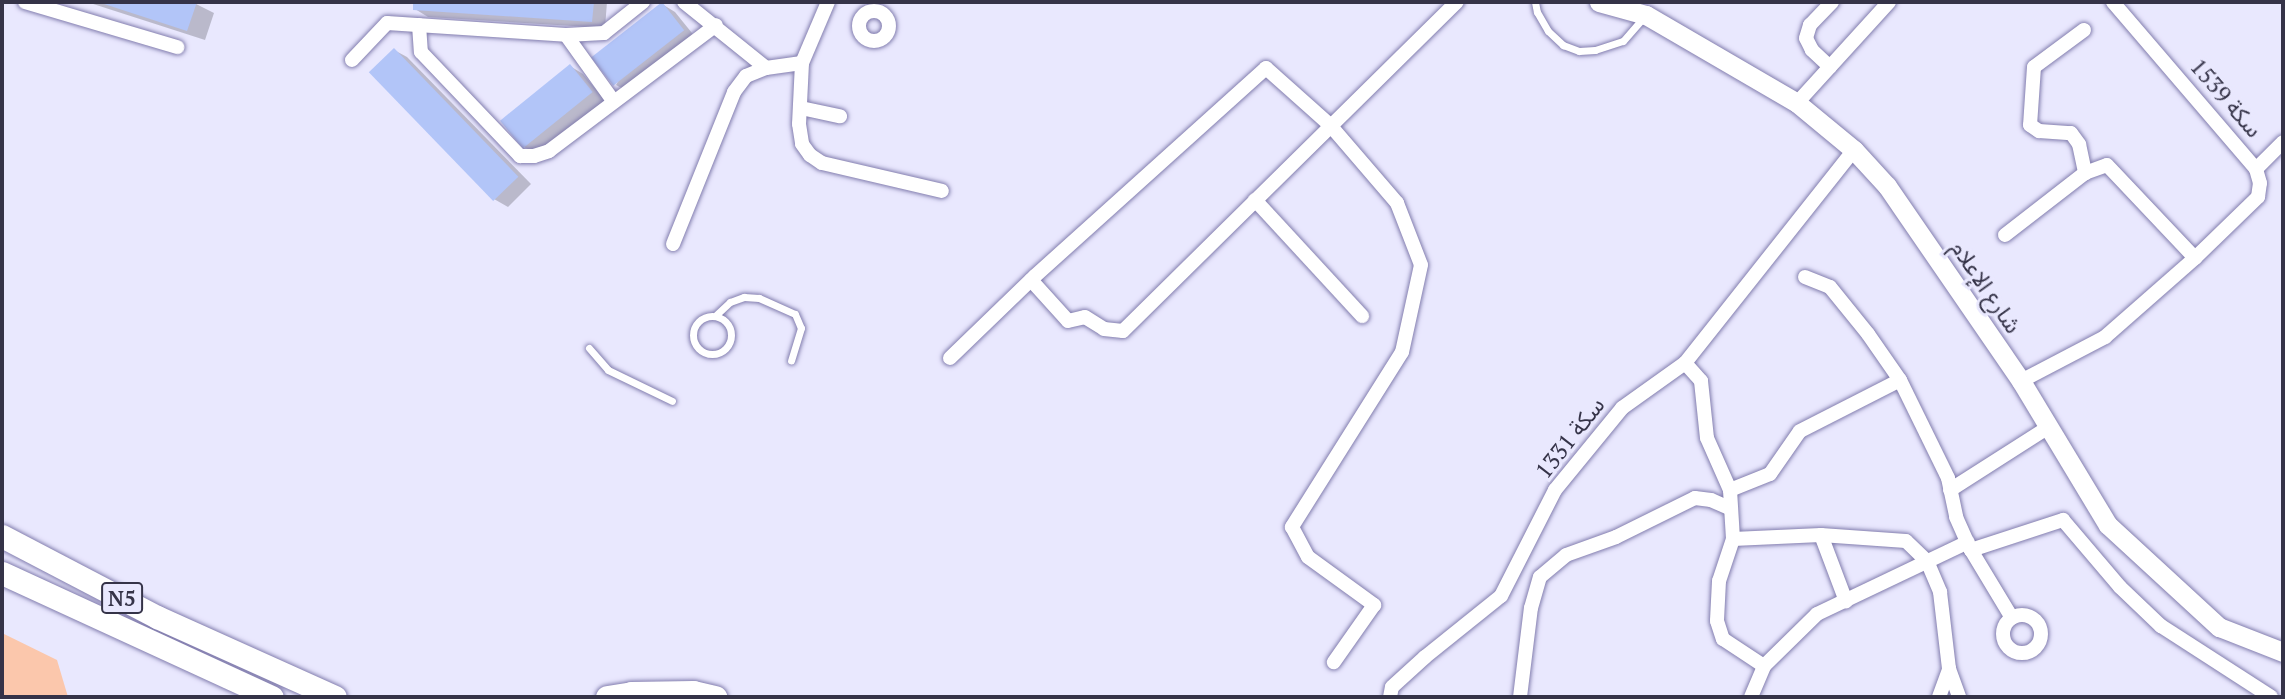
<!DOCTYPE html>
<meta charset="utf-8">
<style>
body{margin:0}
#map{position:relative;width:2285px;height:699px;overflow:hidden;background:#e9e8fe;font-family:"PT Serif","Noto Sans Arabic",serif}
div>[style]{position:absolute}
[style*='--x']{left:calc(var(--x)*1px);top:calc(var(--y)*1px);width:calc(var(--w)*1px);rotate:calc(var(--a)*1deg)}
.green>*{inset:0;background:#fbc7ac}
.shadow>*{inset:0;background:#0003}
.building>*{inset:0;background:#b2c5f8;transform-origin:0 0}
.roads{filter:drop-shadow(0 0 2px #827dae) drop-shadow(0 0 2px #827dae)}
.service>*{height:7px;margin:-3.5px;padding:0 3.5px;transform-origin:3.5px;border-radius:3.5px;background:#fff}
.service>.ring{margin:-3.5px;padding:0;box-sizing:content-box;background:none;border:7px solid #fff;border-radius:50%}
.minor>*{height:14px;margin:-7px;padding:0 7px;transform-origin:7px;border-radius:7px;background:#fff}
.minor>.ring{margin:-7px;padding:0;box-sizing:content-box;background:none;border:14px solid #fff;border-radius:50%}
.secondary>*{height:19px;margin:-9.5px;padding:0 9.5px;transform-origin:9.5px;border-radius:9.5px;background:#fff}
.trunk>*{height:23px;margin:-11.5px;padding:0 11.5px;transform-origin:11.5px;border-radius:11.5px;background:#fff}
span{translate:-50% -50%;white-space:nowrap;text-align:center;line-height:1.15;-webkit-text-stroke:6px #e9e8fe;paint-order:stroke}
.shield-label span{padding:2px 5px;background:#e9e8fe;border:2px solid;border-radius:5px;-webkit-text-stroke-width:0}
.shield-label{font-size:21px;color:#353348;font-weight:700}
.street-label{font-size:23px;color:#353348}
.frame{position:absolute;inset:0;border:4px solid #353348;pointer-events:none}
</style>
<div id="map">
<div class="green">
<div style="clip-path:polygon(2px 633px,57px 660px,68px 697px,2px 697px)"></div>
</div>
<div class="shadow">
<div style="clip-path:polygon(87px 2px,192px 2px,214px 13px,205px 40px)"></div>
<div style="clip-path:polygon(415px 2px,607px 2px,605px 28px,428px 17px,415px 9px)"></div>
<div style="clip-path:polygon(662px 4px,675px 12px,696px 38px,629px 92px,616px 85px)"></div>
<div style="clip-path:polygon(394px 50px,407px 57px,531px 184px,508px 207px,494px 199px)"></div>
<div style="clip-path:polygon(570px 66px,583px 74px,605px 100px,537px 154px,524px 147px)"></div>
</div>
<div class="building">
<div style="clip-path:polygon(98px 2px,197px 2px,187px 31px)"></div>
<div style="clip-path:polygon(413px 2px,594px 2px,592px 22px,413px 10px)"></div>
<div style="left:662px;top:2px;width:36px;height:90px;rotate:52deg"></div>
<div style="left:394px;top:48px;width:179px;height:35px;rotate:46deg"></div>
<div style="left:570px;top:64px;width:36px;height:90px;rotate:51deg"></div>
</div>
<div class="roads">
<div class="service">
<div style="--x:1535;--y:2;--w:10;--a:79"></div>
<div style="--x:1537;--y:12;--w:22;--a:60"></div>
<div style="--x:1548;--y:31;--w:21;--a:43"></div>
<div style="--x:1563;--y:45;--w:17;--a:21"></div>
<div style="--x:1579;--y:51;--w:16;--a:-4"></div>
<div style="--x:1595;--y:50;--w:29;--a:-18"></div>
<div style="--x:1623;--y:41;--w:30;--a:-49"></div>
<div style="--x:716;--y:315;--w:19;--a:-43"></div>
<div style="--x:730;--y:302;--w:15;--a:-20"></div>
<div style="--x:744;--y:297;--w:15;--a:4"></div>
<div style="--x:759;--y:298;--w:39;--a:24"></div>
<div style="--x:795;--y:314;--w:15;--a:67"></div>
<div style="--x:801;--y:328;--w:34;--a:107"></div>
<div class="ring" style="left:693px;top:316px;width:31px;height:31px"></div>
<div style="--x:589;--y:348;--w:29;--a:49"></div>
<div style="--x:608;--y:370;--w:71;--a:25.8"></div>
</div>
<div class="minor">
<div style="--x:25;--y:2;--w:159;--a:16.5"></div>
<div style="--x:684;--y:2;--w:105;--a:38.8"></div>
<div class="ring" style="left:859px;top:11px;width:16px;height:16px"></div>
<div style="--x:419;--y:25;--w:27;--a:86"></div>
<div style="--x:421;--y:52;--w:144;--a:46.4"></div>
<div style="--x:520;--y:156;--w:14;--a:0"></div>
<div style="--x:534;--y:156;--w:16;--a:-18"></div>
<div style="--x:549;--y:151;--w:209;--a:-37"></div>
<div style="--x:2084;--y:30;--w:62;--a:143.5"></div>
<div style="--x:2034;--y:67;--w:58;--a:93.9"></div>
<div style="--x:2030;--y:125;--w:11;--a:34"></div>
<div style="--x:2039;--y:131;--w:32;--a:4"></div>
<div style="--x:2071;--y:133;--w:14;--a:54"></div>
<div style="--x:2079;--y:144;--w:30;--a:78"></div>
<div style="--x:566;--y:35;--w:82;--a:54.4"></div>
<div style="--x:352;--y:60;--w:51;--a:-46.6"></div>
<div style="--x:387;--y:23;--w:179;--a:3.8"></div>
<div style="--x:566;--y:35;--w:38;--a:-3"></div>
<div style="--x:604;--y:33;--w:50;--a:-38.5"></div>
<div style="--x:802;--y:63;--w:61;--a:92.8"></div>
<div style="--x:799;--y:124;--w:20;--a:81"></div>
<div style="--x:802;--y:144;--w:14;--a:54"></div>
<div style="--x:810;--y:155;--w:14;--a:34"></div>
<div style="--x:822;--y:163;--w:123;--a:13.1"></div>
<div style="--x:1830;--y:67;--w:25;--a:-137"></div>
<div style="--x:1812;--y:50;--w:13;--a:-117"></div>
<div style="--x:1806;--y:38;--w:14;--a:-73"></div>
<div style="--x:1810;--y:25;--w:32;--a:-46"></div>
<div style="--x:1797;--y:103;--w:137;--a:-47.7"></div>
<div style="--x:801;--y:108;--w:40;--a:12"></div>
<div style="--x:2256;--y:169;--w:38;--a:-45"></div>
<div style="--x:1255;--y:200;--w:158;--a:47.3"></div>
<div style="--x:2005;--y:235;--w:101;--a:-37.8"></div>
<div style="--x:2085;--y:173;--w:23;--a:-20"></div>
<div style="--x:2107;--y:165;--w:128;--a:46.6"></div>
<div style="--x:673;--y:244;--w:164;--a:-68.1"></div>
<div style="--x:734;--y:92;--w:20;--a:-53"></div>
<div style="--x:746;--y:76;--w:22;--a:-22"></div>
<div style="--x:766;--y:68;--w:36;--a:-8"></div>
<div style="--x:802;--y:63;--w:66;--a:-66.9"></div>
<div style="--x:1805;--y:277;--w:27;--a:22"></div>
<div style="--x:1830;--y:287;--w:60;--a:51"></div>
<div style="--x:1868;--y:334;--w:56;--a:55.2"></div>
<div style="--x:1900;--y:380;--w:109;--a:63.9"></div>
<div style="--x:1948;--y:478;--w:40;--a:78"></div>
<div style="--x:1956;--y:517;--w:36;--a:66"></div>
<div style="--x:1971;--y:550;--w:79;--a:58.9"></div>
<div style="--x:1031;--y:280;--w:55;--a:47.9"></div>
<div style="--x:1068;--y:321;--w:17;--a:-13"></div>
<div style="--x:1085;--y:317;--w:22;--a:32"></div>
<div style="--x:1104;--y:329;--w:19;--a:6"></div>
<div style="--x:1123;--y:331;--w:469;--a:-44.6"></div>
<div style="--x:950;--y:358;--w:118;--a:-44"></div>
<div style="--x:1035;--y:276;--w:311;--a:-42"></div>
<div style="--x:1266;--y:68;--w:86;--a:41.7"></div>
<div style="--x:1330;--y:125;--w:103;--a:49.3"></div>
<div style="--x:1397;--y:203;--w:66;--a:68.8"></div>
<div style="--x:1421;--y:265;--w:89;--a:102.3"></div>
<div style="--x:1402;--y:352;--w:207;--a:122.2"></div>
<div style="--x:1292;--y:527;--w:34;--a:62"></div>
<div style="--x:1308;--y:557;--w:82;--a:36"></div>
<div style="--x:1374;--y:605;--w:70;--a:125.1"></div>
<div style="--x:1685;--y:363;--w:24;--a:48"></div>
<div style="--x:1701;--y:381;--w:57;--a:84"></div>
<div style="--x:1707;--y:438;--w:57;--a:66.1"></div>
<div style="--x:1730;--y:490;--w:49;--a:86.5"></div>
<div style="--x:1733;--y:539;--w:44;--a:108.4"></div>
<div style="--x:1719;--y:581;--w:40;--a:92.9"></div>
<div style="--x:1717;--y:621;--w:19;--a:72"></div>
<div style="--x:1723;--y:639;--w:49;--a:33.4"></div>
<div style="--x:2021;--y:381;--w:95;--a:-27.6"></div>
<div style="--x:2105;--y:337;--w:120;--a:-41.3"></div>
<div style="--x:2195;--y:258;--w:88;--a:-44.1"></div>
<div style="--x:2258;--y:197;--w:14;--a:-82"></div>
<div style="--x:2260;--y:183;--w:15;--a:-106"></div>
<div style="--x:2256;--y:169;--w:220;--a:-130.6"></div>
<div style="--x:1730;--y:490;--w:43;--a:-21.8"></div>
<div style="--x:1770;--y:474;--w:52;--a:-55.1"></div>
<div style="--x:1800;--y:431;--w:112;--a:-27"></div>
<div style="--x:1950;--y:490;--w:115;--a:-32.6"></div>
<div style="--x:1821;--y:535;--w:71;--a:69.3"></div>
<div style="--x:1733;--y:539;--w:88;--a:-2.6"></div>
<div style="--x:1821;--y:535;--w:85;--a:4"></div>
<div style="--x:1906;--y:541;--w:29;--a:44"></div>
<div style="--x:1927;--y:561;--w:34;--a:67"></div>
<div style="--x:1940;--y:592;--w:78;--a:83.3"></div>
<div style="--x:1949;--y:669;--w:30;--a:70"></div>
<div style="--x:1971;--y:550;--w:97;--a:-18.1"></div>
<div style="--x:2063;--y:520;--w:88;--a:49.6"></div>
<div style="--x:2120;--y:587;--w:57;--a:43.6"></div>
<div style="--x:2161;--y:626;--w:131;--a:32.8"></div>
<div class="ring" style="left:2003px;top:615px;width:24px;height:24px"></div>
<div style="--x:1390;--y:697;--w:10;--a:-79"></div>
<div style="--x:1392;--y:687;--w:45;--a:-42.3"></div>
<div style="--x:1425;--y:657;--w:97;--a:-38.8"></div>
<div style="--x:1501;--y:596;--w:119;--a:-63"></div>
<div style="--x:1555;--y:490;--w:106;--a:-50.7"></div>
<div style="--x:1622;--y:408;--w:77;--a:-35.5"></div>
<div style="--x:1685;--y:363;--w:272;--a:-51.6"></div>
<div style="--x:1520;--y:697;--w:90;--a:-83"></div>
<div style="--x:1531;--y:608;--w:32;--a:-74"></div>
<div style="--x:1540;--y:577;--w:34;--a:-40"></div>
<div style="--x:1566;--y:555;--w:53;--a:-19.8"></div>
<div style="--x:1616;--y:537;--w:88;--a:-26.3"></div>
<div style="--x:1695;--y:498;--w:16;--a:7"></div>
<div style="--x:1711;--y:500;--w:22;--a:24"></div>
<div style="--x:1751;--y:697;--w:34;--a:-67"></div>
<div style="--x:1764;--y:666;--w:74;--a:-44.5"></div>
<div style="--x:1817;--y:614;--w:167;--a:-25.5"></div>
<div style="--x:1939;--y:697;--w:30;--a:-70"></div>
</div>
<div class="secondary">
<div style="--x:1599;--y:2;--w:49;--a:15.5"></div>
<div style="--x:1646;--y:15;--w:175;--a:30.2"></div>
<div style="--x:1797;--y:103;--w:74;--a:39.5"></div>
<div style="--x:1854;--y:150;--w:49;--a:47.5"></div>
<div style="--x:1887;--y:186;--w:237;--a:55.5"></div>
<div style="--x:2021;--y:381;--w:168;--a:58.9"></div>
<div style="--x:2108;--y:525;--w:151;--a:42.6"></div>
<div style="--x:2219;--y:627;--w:69;--a:21.3"></div>
</div>
<div class="trunk">
<div style="--x:2;--y:536;--w:175;--a:27.6"></div>
<div style="--x:157;--y:617;--w:195;--a:24.2"></div>
<div style="--x:2;--y:573;--w:297;--a:24.7"></div>
<div style="--x:607;--y:697;--w:24;--a:-9"></div>
<div style="--x:631;--y:693;--w:62;--a:-0.9"></div>
<div style="--x:693;--y:692;--w:23;--a:13"></div>
</div>
</div>
<div class="shield-label">
<span style="left:122px;top:598px">N5</span>
</div>
<div class="street-label">
<span style="left:2226px;top:98px;rotate:49deg">سكة 1539</span>
<span style="left:1986px;top:287px;rotate:56deg">شارع الإعلام</span>
<span style="left:1570px;top:438px;rotate:-52deg">سكة 1331</span>
</div>
<div class="frame"></div>
</div>
